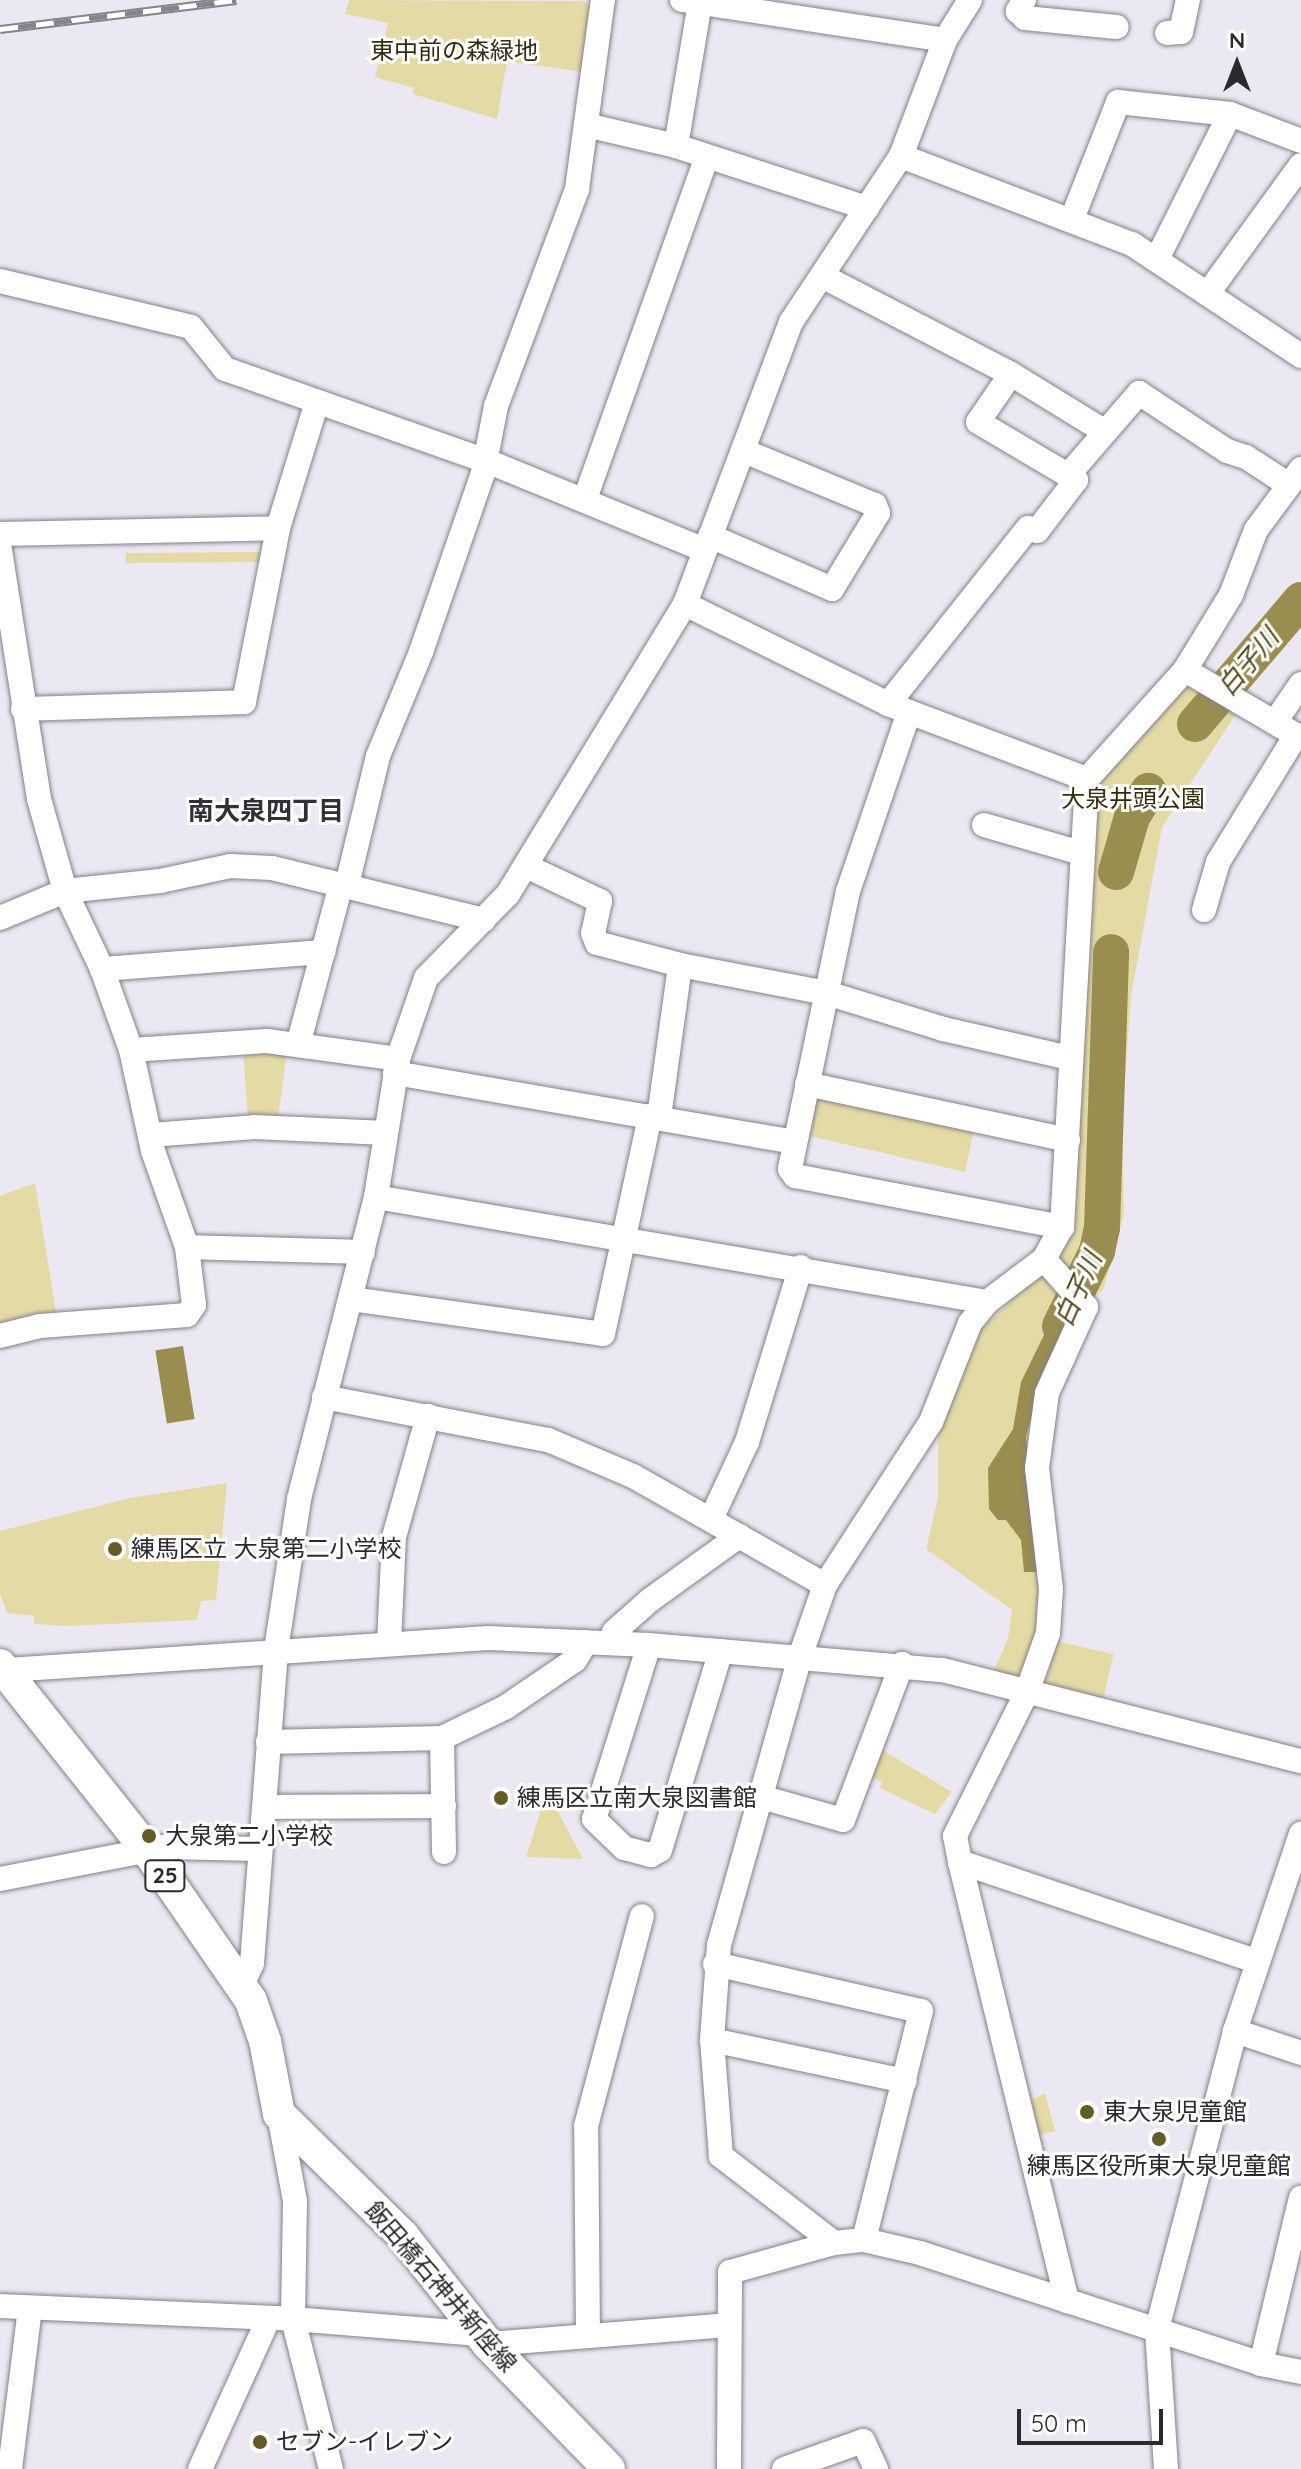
<!DOCTYPE html>
<meta charset="utf-8">
<style>
body{margin:0}
#map{position:relative;width:1301px;height:2469px;overflow:hidden;background:#ece8f2;font-family:Quicksand,"Noto Sans JP",sans-serif}
div>[style]{position:absolute}
[style*='--x']{left:calc(var(--x)*1px);top:calc(var(--y)*1px);width:calc(var(--w)*1px);rotate:calc(var(--a)*1deg)}
.green>*{inset:0;background:#e4daa6;transform-origin:0 0}
.water>*{inset:0;background:#998d50;transform-origin:0 0}
.river>*{height:36px;margin:-18px;padding:0 18px;transform-origin:18px;border-radius:18px;background:#998d50}
.roads{filter:drop-shadow(0 0 2px #838089) drop-shadow(0 0 2px #838089)}
.minor>*{height:24px;margin:-12px;padding:0 12px;transform-origin:12px;border-radius:12px;background:#fff}
.major>*{height:32px;margin:-16px;padding:0 16px;transform-origin:16px;border-radius:16px;background:#fff}
.rail>*{height:9px;margin-top:-4.5px;transform-origin:0;background:repeating-linear-gradient(90deg,#fff 0 18px,#86838a 0 36px);box-sizing:border-box;border-block:2px solid #86838a}
.dots>*{width:22px;height:22px;translate:-50% -50%;box-sizing:border-box;border:4px solid #fff;border-radius:50%}
span{translate:-50% -50%;white-space:nowrap;text-align:center;line-height:1.15;-webkit-text-stroke:6px #fff;paint-order:stroke}
.shield-label span{padding:2px 6px;background:#fff;border:2px solid;border-radius:6px;-webkit-text-stroke-width:0}
.shield-label{font-size:22px;color:#2b292d;font-weight:700}
.park-label{font-size:24px;color:#322d10}
.poi-label{font-size:24px;color:#2b292d}
.left{translate:0 -50%;text-align:left}
.street-label{font-size:24px;color:#2b292d}
.water-label{font-size:26px;color:#504717;font-style:italic}
.neighbourhood-label{font-size:26px;color:#322f36;font-weight:700}
.north{position:absolute;left:1197px;top:24px;width:80px;height:80px;-webkit-text-stroke:6px #fff;paint-order:stroke;rotate:0deg;font-size:22px;font-weight:700;line-height:32px;text-align:center;color:#2b292d}
.north::after{content:'';display:block;margin:auto;width:28px;height:36px;background:#2b292d;clip-path:polygon(50% 0,100% 100%,50% 72%,0 100%)}
.scale{position:absolute;left:1017px;top:2409px;width:146px;height:36px;box-sizing:border-box;border:4px solid #2b292d;border-top:0;padding-left:10px;font-size:24px;line-height:28px;white-space:nowrap;color:#2b292d;-webkit-text-stroke:6px #fff;paint-order:stroke}
</style>
<div id="map">
<div class="green">
<div style="clip-path:polygon(349px 0,585px 1px,591px 8px,583px 72px,507px 61px,497px 119px,413px 94px,414px 88px,375px 77px,388px 23px,345px 14px)"></div>
<div style="clip-path:polygon(262px 536px,268px 544px,264px 562px,126px 563px,126px 553px,262px 552px)"></div>
<div style="clip-path:polygon(1187px 682px,1238px 711px,1162px 827px,1131px 996px,1122px 1123px,1124px 1214px,1103px 1290px,1078px 1309px,1041px 1390px,1044px 1604px,1023px 1682px,992px 1674px,1008px 1639px,1012px 1610px,926px 1549px,938px 1498px,938px 1435px,970px 1338px,1035px 1279px,1075px 1232px,1093px 786px)"></div>
<div style="clip-path:polygon(243px 1051px,287px 1052px,278px 1119px,248px 1118px)"></div>
<div style="clip-path:polygon(810px 1095px,975px 1125px,965px 1172px,801px 1134px)"></div>
<div style="clip-path:polygon(35px 1183px,56px 1312px,0 1326px,0 1196px)"></div>
<div style="clip-path:polygon(227px 1483px,216px 1600px,201px 1601px,197px 1620px,66px 1626px,34px 1624px,34px 1616px,7px 1613px,0 1594px,0 1531px,130px 1498px)"></div>
<div style="left:1056px;top:1641px;width:59px;height:45px;rotate:13deg"></div>
<div style="clip-path:polygon(881px 1749px,952px 1792px,935px 1814px,880px 1788px,882px 1782px,872px 1777px)"></div>
<div style="clip-path:polygon(547px 1791px,583px 1859px,526px 1857px)"></div>
<div style="clip-path:polygon(1045px 2093px,1055px 2131px,1032px 2137px,1024px 2104px)"></div>
</div>
<div class="water">
<div style="clip-path:polygon(1066px 1290px,1077px 1303px,1043px 1371px,1026px 1437px,1039px 1572px,1024px 1572px,1021px 1540px,1006px 1520px,998px 1520px,989px 1509px,988px 1468px,1013px 1429px,1021px 1382px)"></div>
<div style="left:183px;top:1346px;width:74px;height:28px;rotate:81deg"></div>
</div>
<div class="river">
<div style="--x:1195;--y:724;--w:163;--a:-49.5"></div>
<div style="--x:1116;--y:872;--w:57;--a:-73.8"></div>
<div style="--x:1132;--y:817;--w:31;--a:-58"></div>
<div style="--x:1060;--y:1326;--w:84;--a:-63.7"></div>
<div style="--x:1097;--y:1251;--w:24;--a:-78"></div>
<div style="--x:1102;--y:1228;--w:276;--a:-88.1"></div>
</div>
<div class="roads">
<div class="minor">
<div style="--x:682;--y:0;--w:266;--a:8.6"></div>
<div style="--x:1024;--y:0;--w:13;--a:119"></div>
<div style="--x:1018;--y:11;--w:10;--a:45"></div>
<div style="--x:1025;--y:18;--w:92;--a:5.6"></div>
<div style="--x:1167;--y:33;--w:14;--a:-4"></div>
<div style="--x:1181;--y:32;--w:33;--a:-78"></div>
<div style="--x:586;--y:125;--w:92;--a:13.1"></div>
<div style="--x:676;--y:146;--w:201;--a:18"></div>
<div style="--x:676;--y:146;--w:146;--a:-80.5"></div>
<div style="--x:901;--y:156;--w:247;--a:20.9"></div>
<div style="--x:1132;--y:244;--w:203;--a:33.5"></div>
<div style="--x:1072;--y:219;--w:126;--a:-68.5"></div>
<div style="--x:1118;--y:102;--w:113;--a:6.1"></div>
<div style="--x:1230;--y:114;--w:76;--a:20.8"></div>
<div style="--x:1157;--y:259;--w:162;--a:-63.3"></div>
<div style="--x:822;--y:276;--w:213;--a:27.4"></div>
<div style="--x:1011;--y:374;--w:58;--a:124.5"></div>
<div style="--x:978;--y:422;--w:114;--a:30.6"></div>
<div style="--x:1076;--y:480;--w:64;--a:127.4"></div>
<div style="--x:1037;--y:531;--w:9;--a:-162"></div>
<div style="--x:1028;--y:528;--w:225;--a:128.5"></div>
<div style="--x:0;--y:281;--w:196;--a:13.5"></div>
<div style="--x:191;--y:327;--w:54;--a:51"></div>
<div style="--x:225;--y:369;--w:275;--a:19.4"></div>
<div style="--x:484;--y:460;--w:238;--a:22.2"></div>
<div style="--x:1208;--y:293;--w:158;--a:-54"></div>
<div style="--x:1011;--y:374;--w:107;--a:31.6"></div>
<div style="--x:1070;--y:473;--w:106;--a:-49.2"></div>
<div style="--x:1139;--y:393;--w:105;--a:33.4"></div>
<div style="--x:1227;--y:451;--w:20;--a:18"></div>
<div style="--x:1246;--y:457;--w:51;--a:33.1"></div>
<div style="--x:585;--y:499;--w:363;--a:-70.4"></div>
<div style="--x:0;--y:534;--w:278;--a:-1.2"></div>
<div style="--x:710;--y:536;--w:133;--a:23.5"></div>
<div style="--x:832;--y:589;--w:89;--a:-58.8"></div>
<div style="--x:878;--y:513;--w:9;--a:-111"></div>
<div style="--x:875;--y:505;--w:142;--a:-157.6"></div>
<div style="--x:0;--y:550;--w:252;--a:81.1"></div>
<div style="--x:39;--y:799;--w:96;--a:74.2"></div>
<div style="--x:65;--y:891;--w:86;--a:64.6"></div>
<div style="--x:102;--y:969;--w:86;--a:70.3"></div>
<div style="--x:131;--y:1050;--w:103;--a:77.7"></div>
<div style="--x:153;--y:1151;--w:102;--a:70.5"></div>
<div style="--x:187;--y:1247;--w:58;--a:83.1"></div>
<div style="--x:194;--y:1305;--w:12;--a:125"></div>
<div style="--x:187;--y:1315;--w:147;--a:175.7"></div>
<div style="--x:40;--y:1326;--w:41;--a:166"></div>
<div style="--x:685;--y:604;--w:226;--a:26.2"></div>
<div style="--x:888;--y:704;--w:213;--a:20.7"></div>
<div style="--x:1185;--y:670;--w:134;--a:30.4"></div>
<div style="--x:23;--y:709;--w:221;--a:-1.8"></div>
<div style="--x:244;--y:702;--w:177;--a:-78.9"></div>
<div style="--x:278;--y:528;--w:132;--a:-72.8"></div>
<div style="--x:909;--y:712;--w:189;--a:108.8"></div>
<div style="--x:848;--y:891;--w:284;--a:101.8"></div>
<div style="--x:790;--y:1169;--w:9;--a:54"></div>
<div style="--x:795;--y:1176;--w:272;--a:10.8"></div>
<div style="--x:1275;--y:722;--w:46;--a:-55.6"></div>
<div style="--x:984;--y:825;--w:101;--a:16.1"></div>
<div style="--x:526;--y:866;--w:82;--a:25.3"></div>
<div style="--x:600;--y:901;--w:33;--a:102"></div>
<div style="--x:593;--y:933;--w:11;--a:68"></div>
<div style="--x:597;--y:943;--w:86;--a:14.8"></div>
<div style="--x:680;--y:965;--w:150;--a:10.8"></div>
<div style="--x:827;--y:993;--w:121;--a:17.2"></div>
<div style="--x:943;--y:1029;--w:130;--a:12.9"></div>
<div style="--x:347;--y:885;--w:133;--a:-76.5"></div>
<div style="--x:378;--y:756;--w:113;--a:-67.5"></div>
<div style="--x:421;--y:652;--w:189;--a:-70.9"></div>
<div style="--x:483;--y:473;--w:68;--a:-79"></div>
<div style="--x:496;--y:406;--w:232;--a:-69.5"></div>
<div style="--x:577;--y:189;--w:191;--a:-82.2"></div>
<div style="--x:1204;--y:910;--w:50;--a:-73.7"></div>
<div style="--x:1218;--y:862;--w:149;--a:-58.4"></div>
<div style="--x:0;--y:918;--w:70;--a:-22.6"></div>
<div style="--x:65;--y:891;--w:96;--a:-6"></div>
<div style="--x:160;--y:881;--w:72;--a:-12.1"></div>
<div style="--x:230;--y:866;--w:42;--a:2.7"></div>
<div style="--x:272;--y:868;--w:218;--a:13.8"></div>
<div style="--x:102;--y:969;--w:222;--a:-4.4"></div>
<div style="--x:298;--y:1045;--w:167;--a:-75"></div>
<div style="--x:131;--y:1050;--w:136;--a:-3.8"></div>
<div style="--x:267;--y:1041;--w:132;--a:7.8"></div>
<div style="--x:395;--y:1073;--w:405;--a:9.8"></div>
<div style="--x:807;--y:1084;--w:267;--a:12.1"></div>
<div style="--x:659;--y:1117;--w:153;--a:-82.1"></div>
<div style="--x:151;--y:1135;--w:103;--a:-4.4"></div>
<div style="--x:254;--y:1127;--w:132;--a:2.6"></div>
<div style="--x:376;--y:1197;--w:620;--a:9.75"></div>
<div style="--x:187;--y:1247;--w:176;--a:1.6"></div>
<div style="--x:1044;--y:1259;--w:64;--a:48.8"></div>
<div style="--x:1086;--y:1307;--w:94;--a:114.4"></div>
<div style="--x:1047;--y:1393;--w:76;--a:97.6"></div>
<div style="--x:1037;--y:1468;--w:122;--a:83.4"></div>
<div style="--x:1051;--y:1589;--w:44;--a:93.9"></div>
<div style="--x:1048;--y:1633;--w:63;--a:109.6"></div>
<div style="--x:1027;--y:1692;--w:161;--a:116.6"></div>
<div style="--x:955;--y:1836;--w:26;--a:79"></div>
<div style="--x:960;--y:1862;--w:312;--a:18.5"></div>
<div style="--x:351;--y:1299;--w:254;--a:7.9"></div>
<div style="--x:603;--y:1334;--w:223;--a:-77.8"></div>
<div style="--x:324;--y:1397;--w:228;--a:10.9"></div>
<div style="--x:548;--y:1440;--w:92;--a:23"></div>
<div style="--x:633;--y:1476;--w:221;--a:29.6"></div>
<div style="--x:712;--y:1517;--w:83;--a:-65"></div>
<div style="--x:747;--y:1442;--w:183;--a:-72.9"></div>
<div style="--x:389;--y:1643;--w:106;--a:-87.3"></div>
<div style="--x:394;--y:1537;--w:126;--a:-74.3"></div>
<div style="--x:611;--y:1643;--w:11;--a:-75"></div>
<div style="--x:614;--y:1632;--w:48;--a:-41.6"></div>
<div style="--x:650;--y:1600;--w:110;--a:-35.7"></div>
<div style="--x:649;--y:1645;--w:182;--a:107.5"></div>
<div style="--x:594;--y:1819;--w:42;--a:44"></div>
<div style="--x:624;--y:1848;--w:28;--a:15"></div>
<div style="--x:651;--y:1855;--w:10;--a:-29"></div>
<div style="--x:660;--y:1850;--w:208;--a:-73"></div>
<div style="--x:7;--y:1670;--w:482;--a:-3.8"></div>
<div style="--x:488;--y:1638;--w:161;--a:2.5"></div>
<div style="--x:649;--y:1645;--w:295;--a:4.9"></div>
<div style="--x:943;--y:1670;--w:369;--a:14.3"></div>
<div style="--x:442;--y:1738;--w:114;--a:89"></div>
<div style="--x:268;--y:1742;--w:174;--a:-1.3"></div>
<div style="--x:442;--y:1738;--w:71;--a:-25.8"></div>
<div style="--x:506;--y:1707;--w:83;--a:-34.3"></div>
<div style="--x:575;--y:1660;--w:21;--a:-59"></div>
<div style="--x:761;--y:1797;--w:85;--a:15.7"></div>
<div style="--x:843;--y:1820;--w:167;--a:-69.3"></div>
<div style="--x:264;--y:1807;--w:180;--a:-0.3"></div>
<div style="--x:960;--y:1862;--w:452;--a:76.3"></div>
<div style="--x:0;--y:1879;--w:167;--a:-11"></div>
<div style="--x:164;--y:1847;--w:95;--a:1.2"></div>
<div style="--x:715;--y:1964;--w:211;--a:12.9"></div>
<div style="--x:921;--y:2011;--w:236;--a:104"></div>
<div style="--x:241;--y:1987;--w:26;--a:-65"></div>
<div style="--x:252;--y:1963;--w:314;--a:-85.6"></div>
<div style="--x:276;--y:1650;--w:153;--a:-81.3"></div>
<div style="--x:299;--y:1499;--w:312;--a:-75.7"></div>
<div style="--x:376;--y:1197;--w:140;--a:-80.9"></div>
<div style="--x:398;--y:1059;--w:86;--a:-70.9"></div>
<div style="--x:426;--y:978;--w:117;--a:-45.7"></div>
<div style="--x:508;--y:894;--w:340;--a:-58.6"></div>
<div style="--x:685;--y:604;--w:301;--a:-69.4"></div>
<div style="--x:791;--y:322;--w:199;--a:-56.5"></div>
<div style="--x:901;--y:156;--w:124;--a:-69.2"></div>
<div style="--x:945;--y:40;--w:47;--a:-58"></div>
<div style="--x:1235;--y:2031;--w:70;--a:18.4"></div>
<div style="--x:712;--y:2040;--w:197;--a:12"></div>
<div style="--x:279;--y:2114;--w:88;--a:79.6"></div>
<div style="--x:295;--y:2201;--w:118;--a:91"></div>
<div style="--x:293;--y:2319;--w:155;--a:75.8"></div>
<div style="--x:834;--y:2243;--w:143;--a:-142.4"></div>
<div style="--x:721;--y:2156;--w:116;--a:-94.4"></div>
<div style="--x:712;--y:2040;--w:95;--a:-85.8"></div>
<div style="--x:719;--y:1945;--w:299;--a:-74.3"></div>
<div style="--x:800;--y:1657;--w:76;--a:-70.9"></div>
<div style="--x:825;--y:1585;--w:194;--a:-57"></div>
<div style="--x:931;--y:1422;--w:106;--a:-68.5"></div>
<div style="--x:970;--y:1323;--w:27;--a:-51"></div>
<div style="--x:987;--y:1302;--w:71;--a:-37"></div>
<div style="--x:1044;--y:1259;--w:37;--a:-61"></div>
<div style="--x:1062;--y:1227;--w:449;--a:-86.8"></div>
<div style="--x:1087;--y:779;--w:147;--a:-48"></div>
<div style="--x:1185;--y:670;--w:88;--a:-58.5"></div>
<div style="--x:1231;--y:595;--w:70;--a:-69"></div>
<div style="--x:1256;--y:530;--w:76;--a:-53.6"></div>
<div style="--x:0;--y:2306;--w:293;--a:2.5"></div>
<div style="--x:293;--y:2319;--w:187;--a:4.6"></div>
<div style="--x:588;--y:2336;--w:210;--a:-90.5"></div>
<div style="--x:586;--y:2126;--w:217;--a:-75.1"></div>
<div style="--x:488;--y:2344;--w:241;--a:-4.5"></div>
<div style="--x:1261;--y:2364;--w:171;--a:-76.5"></div>
<div style="--x:10;--y:2469;--w:162;--a:-82.9"></div>
<div style="--x:200;--y:2469;--w:164;--a:-65.5"></div>
<div style="--x:729;--y:2469;--w:197;--a:-89.7"></div>
<div style="--x:730;--y:2272;--w:108;--a:-15.6"></div>
<div style="--x:834;--y:2243;--w:30;--a:-6"></div>
<div style="--x:864;--y:2240;--w:57;--a:13.1"></div>
<div style="--x:920;--y:2253;--w:359;--a:18"></div>
<div style="--x:1261;--y:2364;--w:41;--a:11.3"></div>
<div style="--x:784;--y:2469;--w:84;--a:-19.5"></div>
<div style="--x:863;--y:2441;--w:31;--a:65"></div>
<div style="--x:1166;--y:2469;--w:140;--a:-93.7"></div>
<div style="--x:1157;--y:2329;--w:308;--a:-75.3"></div>
<div style="--x:1235;--y:2031;--w:208;--a:-71.5"></div>
</div>
<div class="major">
<div style="--x:0;--y:1665;--w:236;--a:51.5"></div>
<div style="--x:147;--y:1850;--w:183;--a:55.4"></div>
<div style="--x:251;--y:2001;--w:42;--a:70.7"></div>
<div style="--x:265;--y:2041;--w:74;--a:79.1"></div>
<div style="--x:279;--y:2114;--w:174;--a:44.5"></div>
<div style="--x:403;--y:2236;--w:137;--a:51.8"></div>
<div style="--x:488;--y:2344;--w:174;--a:45.9"></div>
</div>
</div>
<div class="rail">
<div style="--x:0;--y:29;--w:238;--a:-7"></div>
</div>
<div class="dots">
<div style="left:115px;top:1549px;background:#655b27"></div>
<div style="left:501px;top:1798px;background:#655b27"></div>
<div style="left:149px;top:1836px;background:#655b27"></div>
<div style="left:1087px;top:2112px;background:#655b27"></div>
<div style="left:1159px;top:2139px;background:#655b27"></div>
<div style="left:260px;top:2442px;background:#655b27"></div>
</div>
<div class="shield-label">
<span style="left:165px;top:1876px">25</span>
</div>
<div class="park-label">
<span style="left:454px;top:51px">東中前の森緑地</span>
<span style="left:1133px;top:799px">大泉井頭公園</span>
</div>
<div class="poi-label">
<span class="left" style="left:131px;top:1549px">練馬区立 大泉第二小学校</span>
<span class="left" style="left:517px;top:1798px">練馬区立南大泉図書館</span>
<span class="left" style="left:165px;top:1836px">大泉第二小学校</span>
<span class="left" style="left:1103px;top:2112px">東大泉児童館</span>
<span style="left:1159px;top:2166px">練馬区役所東大泉児童館</span>
<span class="left" style="left:276px;top:2442px">セブン-イレブン</span>
</div>
<div class="street-label">
<span style="left:441px;top:2287px;rotate:49deg">飯田橋石神井新座線</span>
</div>
<div class="water-label">
<span style="left:1248px;top:662px;rotate:-50deg">白子川</span>
<span style="left:1078px;top:1289px;rotate:-66deg">白子川</span>
</div>
<div class="neighbourhood-label">
<span style="left:266px;top:811px">南大泉四丁目</span>
</div>
<div class="north">N</div>
<div class="scale">50 m</div>
</div>
